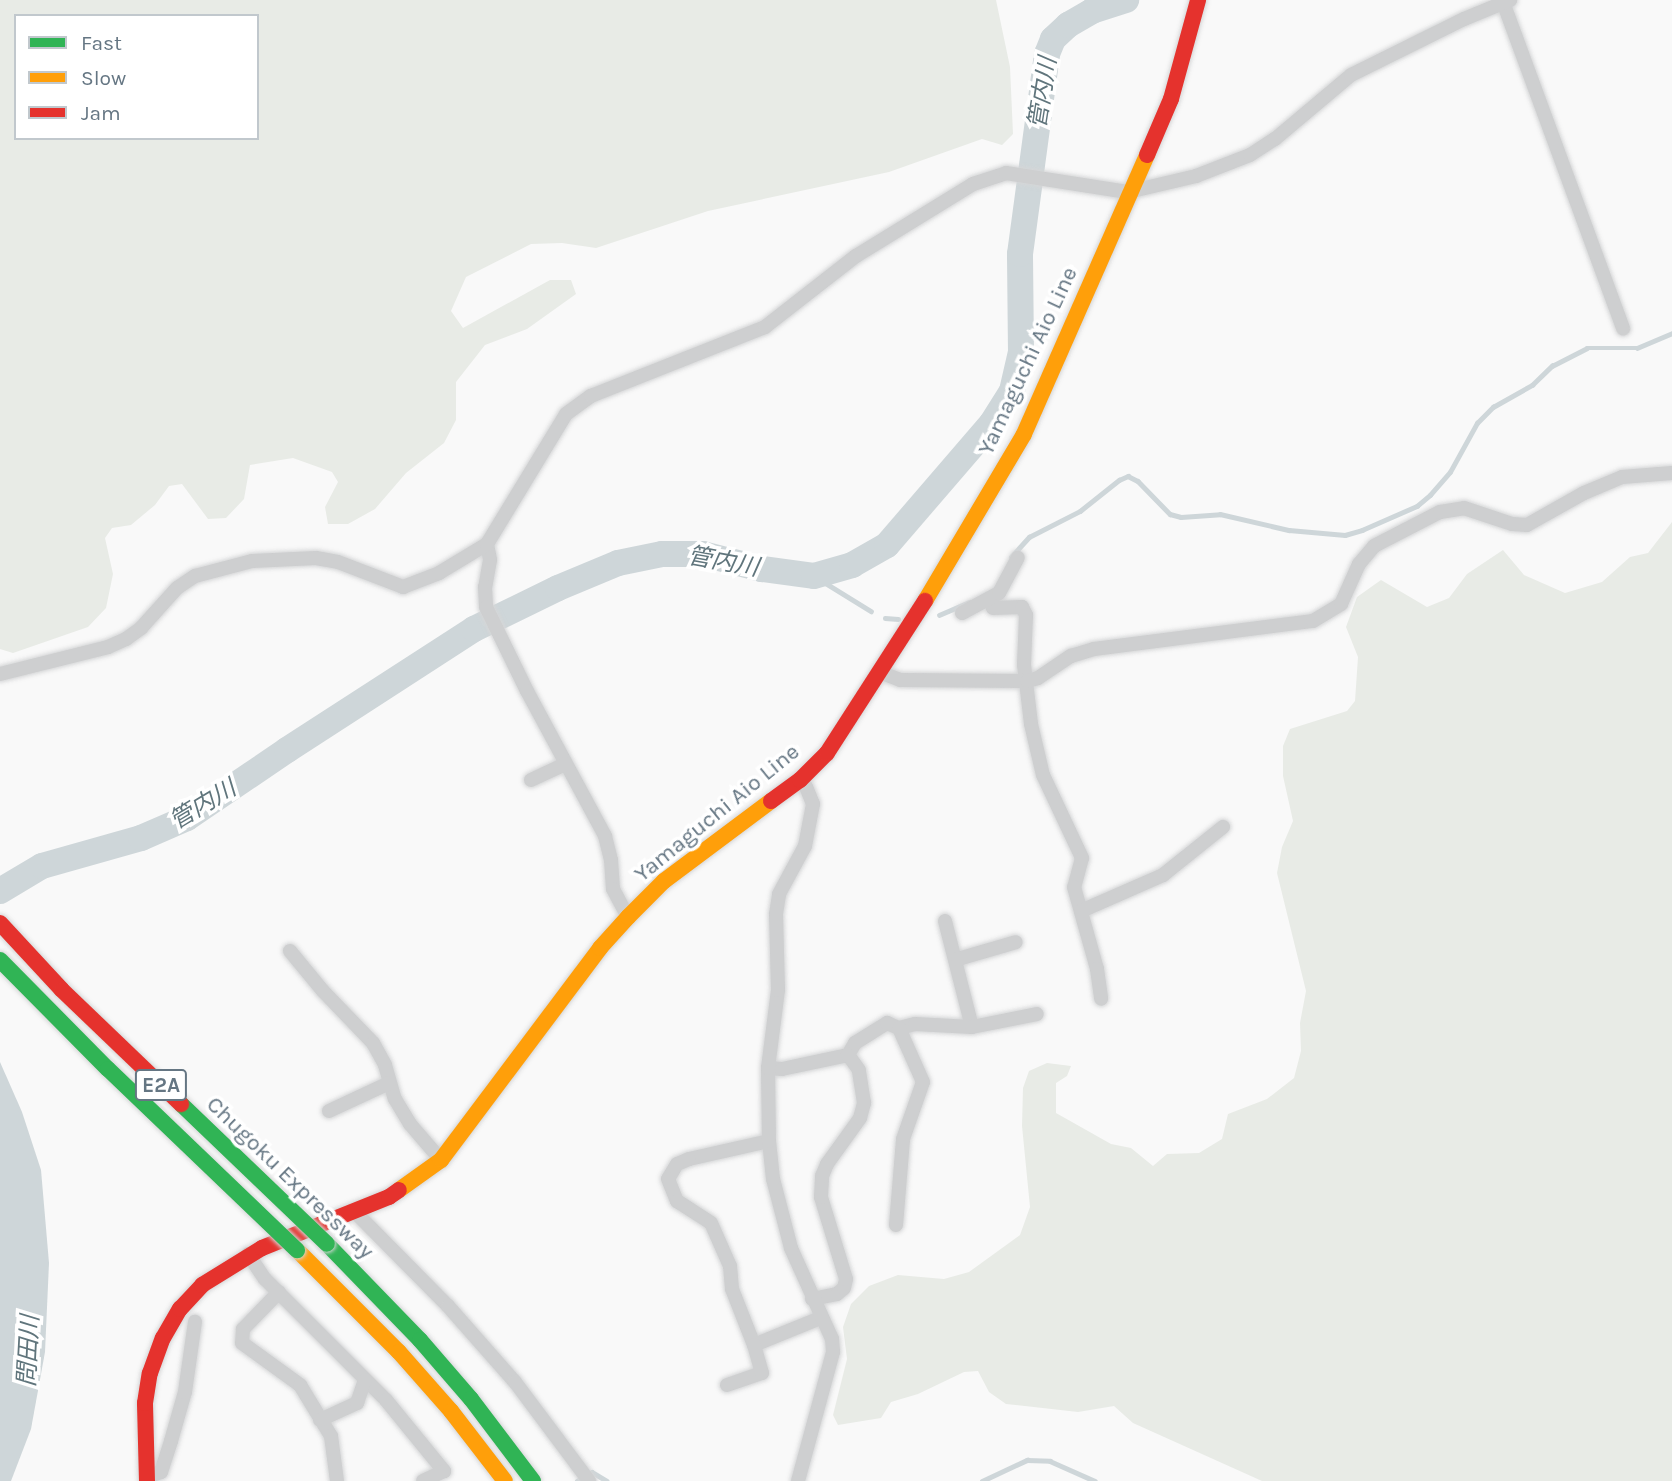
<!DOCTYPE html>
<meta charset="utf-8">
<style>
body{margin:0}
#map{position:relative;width:1672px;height:1481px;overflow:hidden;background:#f9f9f9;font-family:Karla,"Noto Sans JP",sans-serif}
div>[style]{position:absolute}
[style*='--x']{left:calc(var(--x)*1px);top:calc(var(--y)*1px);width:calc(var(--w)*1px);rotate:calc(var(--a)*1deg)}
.green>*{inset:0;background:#e8ebe6}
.water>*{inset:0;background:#ced6d9}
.stream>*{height:4.5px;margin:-2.25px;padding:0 2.25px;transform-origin:2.25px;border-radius:2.25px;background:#ced6d9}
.river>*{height:26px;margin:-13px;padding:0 13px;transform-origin:13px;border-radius:13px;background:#ced6d9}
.roads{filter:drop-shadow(0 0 2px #d5d6d7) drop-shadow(0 0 2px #d5d6d7)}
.street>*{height:14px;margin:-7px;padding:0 7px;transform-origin:7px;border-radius:7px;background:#cecfd0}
.fast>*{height:16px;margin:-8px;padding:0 8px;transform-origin:8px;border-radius:8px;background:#30b455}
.slow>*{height:16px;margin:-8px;padding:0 8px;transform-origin:8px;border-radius:8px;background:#ff9f0a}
.jam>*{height:16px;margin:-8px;padding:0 8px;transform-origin:8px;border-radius:8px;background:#e5322d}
.bridges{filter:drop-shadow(0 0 2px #d5d6d6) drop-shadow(0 0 2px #d5d6d6)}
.fast-bridge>*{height:16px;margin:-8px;padding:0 8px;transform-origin:8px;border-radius:8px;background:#30b455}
.jam-bridge>*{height:16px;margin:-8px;padding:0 8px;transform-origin:8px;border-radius:8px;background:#e5322d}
span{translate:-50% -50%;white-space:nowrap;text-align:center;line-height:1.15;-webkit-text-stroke:7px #fff;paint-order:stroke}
.shield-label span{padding:2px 5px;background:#fff;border:2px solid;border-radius:5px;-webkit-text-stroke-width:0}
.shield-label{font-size:21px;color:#657683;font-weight:700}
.street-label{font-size:23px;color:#657683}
.water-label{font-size:24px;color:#60757c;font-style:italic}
.legend{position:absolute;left:14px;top:14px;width:245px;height:126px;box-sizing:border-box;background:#fff;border:2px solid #c1c8cd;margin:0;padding:9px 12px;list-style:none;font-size:21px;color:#657683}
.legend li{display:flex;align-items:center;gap:14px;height:35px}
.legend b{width:35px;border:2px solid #c1c8cd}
</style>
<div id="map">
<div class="green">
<div style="clip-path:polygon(evenodd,0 0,996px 0,1010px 67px,1013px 134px,1002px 145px,982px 139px,889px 172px,708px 211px,596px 248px,562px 243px,531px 244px,466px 277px,451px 311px,463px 328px,550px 280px,571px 280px,576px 294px,527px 329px,485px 345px,456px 382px,456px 420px,444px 443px,406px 473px,375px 509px,348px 524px,328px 524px,325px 507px,338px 482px,332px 472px,293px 458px,250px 465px,244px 499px,226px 518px,208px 519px,182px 484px,169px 486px,155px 505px,131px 525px,112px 528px,105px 538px,113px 574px,106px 608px,88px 627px,13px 653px,0 649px,0 0,16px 16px,257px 16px,257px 138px,16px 138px,16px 16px)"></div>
<div style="clip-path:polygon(1672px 522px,1672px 1481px,1262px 1481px,1133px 1423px,1114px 1406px,1078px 1412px,1006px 1404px,989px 1392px,978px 1371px,964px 1372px,918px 1394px,891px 1402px,881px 1418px,838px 1425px,833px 1415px,847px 1359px,843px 1327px,851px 1304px,869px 1286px,898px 1275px,944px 1279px,969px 1272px,1020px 1235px,1030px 1207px,1022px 1126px,1023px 1088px,1029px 1071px,1047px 1063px,1071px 1066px,1067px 1076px,1056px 1083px,1056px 1113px,1111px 1144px,1131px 1148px,1153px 1166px,1167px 1154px,1199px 1153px,1222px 1139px,1228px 1114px,1267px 1099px,1294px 1078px,1301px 1051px,1300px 1023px,1306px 991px,1277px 873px,1282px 847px,1293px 821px,1283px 776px,1283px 746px,1290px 729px,1347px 711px,1355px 701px,1358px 657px,1346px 627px,1357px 597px,1381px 580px,1427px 607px,1449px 598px,1467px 574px,1503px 550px,1524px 575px,1565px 593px,1602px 582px,1630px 557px,1648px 553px)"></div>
</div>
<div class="water">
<div style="clip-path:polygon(0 1062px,22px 1112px,41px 1170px,49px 1263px,45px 1352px,31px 1429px,11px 1481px,0 1481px)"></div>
</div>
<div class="stream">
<div style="--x:1011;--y:557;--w:27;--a:-48"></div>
<div style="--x:1029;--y:537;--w:57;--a:-27"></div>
<div style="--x:1080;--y:511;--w:50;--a:-38.5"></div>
<div style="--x:1119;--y:480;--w:10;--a:-24"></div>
<div style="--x:1128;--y:476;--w:11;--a:27"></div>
<div style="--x:1138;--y:481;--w:46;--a:45.9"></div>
<div style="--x:1170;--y:514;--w:11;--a:15"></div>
<div style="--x:1181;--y:517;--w:39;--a:-4"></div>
<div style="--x:1220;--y:514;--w:71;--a:13.1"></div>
<div style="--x:1289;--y:530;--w:56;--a:5.1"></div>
<div style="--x:1345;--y:535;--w:18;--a:-16"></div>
<div style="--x:1362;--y:530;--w:60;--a:-23.6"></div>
<div style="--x:1417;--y:506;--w:17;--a:-40"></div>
<div style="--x:1430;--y:495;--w:30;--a:-49"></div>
<div style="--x:1450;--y:472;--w:56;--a:-61.1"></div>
<div style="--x:1477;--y:423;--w:23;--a:-45"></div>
<div style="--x:1493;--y:407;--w:45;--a:-29.4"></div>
<div style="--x:1532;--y:385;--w:28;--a:-44"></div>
<div style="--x:1552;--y:366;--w:39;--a:-27"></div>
<div style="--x:1587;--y:348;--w:50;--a:0"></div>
<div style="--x:1637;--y:348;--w:38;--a:-23"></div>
<div style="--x:814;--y:576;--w:67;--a:31.6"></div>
<div style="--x:939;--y:615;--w:33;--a:-23"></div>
<div style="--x:885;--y:618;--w:13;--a:4"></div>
<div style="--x:577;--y:1481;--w:17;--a:-31"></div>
<div style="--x:592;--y:1472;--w:17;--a:31"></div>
<div style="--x:982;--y:1481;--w:50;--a:-25"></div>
<div style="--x:1027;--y:1460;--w:23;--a:2"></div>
<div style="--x:1050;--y:1461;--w:49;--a:24"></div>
</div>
<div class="river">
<div style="--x:0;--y:891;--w:49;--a:-30.8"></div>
<div style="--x:42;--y:866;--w:103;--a:-15.8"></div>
<div style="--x:141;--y:838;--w:50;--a:-23.5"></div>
<div style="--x:187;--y:818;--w:121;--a:-34.2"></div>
<div style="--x:287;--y:750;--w:223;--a:-32.9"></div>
<div style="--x:474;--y:629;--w:93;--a:-26"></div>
<div style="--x:558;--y:588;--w:65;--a:-22.6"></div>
<div style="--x:618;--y:563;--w:45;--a:-11.6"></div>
<div style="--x:662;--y:554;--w:41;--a:0"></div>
<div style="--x:703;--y:554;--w:61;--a:14.3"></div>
<div style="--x:762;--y:569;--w:52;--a:7.7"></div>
<div style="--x:814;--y:576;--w:40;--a:-16"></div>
<div style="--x:852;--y:565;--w:40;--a:-29.7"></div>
<div style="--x:887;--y:545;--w:161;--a:-49.3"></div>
<div style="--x:992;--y:423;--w:38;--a:-58"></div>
<div style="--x:1012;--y:391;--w:40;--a:-77"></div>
<div style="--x:1021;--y:352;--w:98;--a:-90.6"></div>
<div style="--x:1020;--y:254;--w:202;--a:-82.3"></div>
<div style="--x:1047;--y:54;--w:16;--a:-68"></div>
<div style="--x:1053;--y:39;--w:21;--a:-43"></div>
<div style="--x:1068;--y:25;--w:28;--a:-30"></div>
<div style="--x:1092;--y:11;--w:36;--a:-18"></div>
</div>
<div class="roads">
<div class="street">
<div style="--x:1503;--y:2;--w:348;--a:69.8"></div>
<div style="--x:487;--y:544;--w:16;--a:79"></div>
<div style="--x:490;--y:560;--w:27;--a:100"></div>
<div style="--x:485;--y:587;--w:20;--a:87"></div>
<div style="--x:486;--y:607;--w:93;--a:64"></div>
<div style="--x:527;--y:691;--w:165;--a:61.7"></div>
<div style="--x:605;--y:836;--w:25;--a:76"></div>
<div style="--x:611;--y:860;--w:29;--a:86"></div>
<div style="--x:613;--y:889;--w:32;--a:62"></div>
<div style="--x:990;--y:599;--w:9;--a:72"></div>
<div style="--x:993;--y:608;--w:29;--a:-2"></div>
<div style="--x:1022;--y:607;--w:9;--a:63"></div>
<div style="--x:1026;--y:615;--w:50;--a:92.3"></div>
<div style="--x:1024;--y:665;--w:59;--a:83.2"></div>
<div style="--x:1031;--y:724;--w:52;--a:76.8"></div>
<div style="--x:1043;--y:775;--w:92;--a:64.8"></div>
<div style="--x:1082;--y:858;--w:30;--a:105"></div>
<div style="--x:1074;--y:887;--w:85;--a:74.3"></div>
<div style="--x:1097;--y:969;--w:30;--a:82"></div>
<div style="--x:962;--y:613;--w:42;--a:-28.4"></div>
<div style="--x:999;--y:593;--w:40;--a:-62"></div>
<div style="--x:882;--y:673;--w:19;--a:21"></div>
<div style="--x:900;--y:680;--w:127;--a:0.5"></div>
<div style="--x:1027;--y:681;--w:11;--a:-15"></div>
<div style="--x:1038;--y:678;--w:40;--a:-34"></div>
<div style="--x:1071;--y:656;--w:24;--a:-17"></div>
<div style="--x:1094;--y:649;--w:221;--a:-7.3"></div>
<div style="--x:1313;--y:621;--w:33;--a:-31"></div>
<div style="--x:1341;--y:604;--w:44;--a:-65.8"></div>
<div style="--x:1359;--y:564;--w:23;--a:-50"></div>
<div style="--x:1374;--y:546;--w:74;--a:-27.3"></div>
<div style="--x:1440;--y:512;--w:24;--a:-9"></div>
<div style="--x:1464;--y:508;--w:51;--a:18.4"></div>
<div style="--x:1512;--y:524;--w:15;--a:4"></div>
<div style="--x:1527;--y:525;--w:65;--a:-29.3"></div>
<div style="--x:1584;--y:493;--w:41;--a:-22.8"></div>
<div style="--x:1622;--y:477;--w:50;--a:-4.6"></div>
<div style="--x:0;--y:674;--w:111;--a:-14"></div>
<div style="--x:108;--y:647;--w:20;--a:-24"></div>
<div style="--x:126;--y:639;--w:19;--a:-36"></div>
<div style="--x:141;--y:628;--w:54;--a:-48"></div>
<div style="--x:177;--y:588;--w:22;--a:-34"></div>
<div style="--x:195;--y:576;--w:59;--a:-14.7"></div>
<div style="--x:252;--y:561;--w:64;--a:-2.7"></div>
<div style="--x:316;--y:558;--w:22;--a:10"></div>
<div style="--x:338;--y:562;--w:70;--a:21"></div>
<div style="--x:403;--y:587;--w:39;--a:-21"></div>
<div style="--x:439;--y:573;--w:56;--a:-31.1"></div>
<div style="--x:487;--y:544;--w:152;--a:-58.7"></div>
<div style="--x:566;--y:414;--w:31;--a:-36"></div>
<div style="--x:591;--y:396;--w:187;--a:-21.6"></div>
<div style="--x:765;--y:327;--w:115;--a:-38"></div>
<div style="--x:856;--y:256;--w:137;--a:-31.6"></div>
<div style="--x:973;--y:184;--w:35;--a:-18"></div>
<div style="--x:1006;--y:173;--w:123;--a:8.9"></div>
<div style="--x:1128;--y:192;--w:70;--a:-13.2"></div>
<div style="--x:1196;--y:176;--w:58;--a:-21.3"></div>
<div style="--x:1250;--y:155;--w:30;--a:-33"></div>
<div style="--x:1275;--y:139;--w:99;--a:-40.1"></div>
<div style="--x:1351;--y:75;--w:126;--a:-26.4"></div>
<div style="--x:1464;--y:19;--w:50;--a:-22.4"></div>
<div style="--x:531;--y:780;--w:38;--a:-25"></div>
<div style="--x:1081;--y:911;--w:90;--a:-23.7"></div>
<div style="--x:1163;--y:875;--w:77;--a:-38.7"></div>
<div style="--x:945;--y:921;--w:109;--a:75.7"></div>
<div style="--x:290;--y:951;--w:52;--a:50.5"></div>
<div style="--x:323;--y:991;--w:72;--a:46.1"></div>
<div style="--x:373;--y:1043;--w:25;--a:61"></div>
<div style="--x:385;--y:1065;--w:35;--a:74"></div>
<div style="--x:395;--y:1099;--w:29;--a:59"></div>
<div style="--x:410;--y:1124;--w:48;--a:49.3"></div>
<div style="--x:958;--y:959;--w:60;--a:-16.3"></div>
<div style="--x:768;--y:1068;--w:14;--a:4"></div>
<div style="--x:782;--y:1069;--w:67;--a:-12"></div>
<div style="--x:848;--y:1055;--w:14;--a:-60"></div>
<div style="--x:855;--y:1043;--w:38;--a:-32"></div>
<div style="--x:887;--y:1023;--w:13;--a:23"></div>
<div style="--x:899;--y:1028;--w:16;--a:-14"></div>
<div style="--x:915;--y:1024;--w:57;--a:3"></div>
<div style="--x:972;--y:1027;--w:66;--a:-11.3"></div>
<div style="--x:329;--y:1111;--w:66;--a:-25"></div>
<div style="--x:769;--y:1141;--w:82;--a:167.3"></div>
<div style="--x:689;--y:1159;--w:13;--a:157"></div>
<div style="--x:677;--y:1164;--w:17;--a:121"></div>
<div style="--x:668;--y:1179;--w:24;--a:68"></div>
<div style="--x:677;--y:1201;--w:40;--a:32.9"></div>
<div style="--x:711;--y:1223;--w:47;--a:66.2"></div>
<div style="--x:730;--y:1266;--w:23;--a:85"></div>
<div style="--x:732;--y:1289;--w:60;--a:68.6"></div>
<div style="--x:754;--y:1345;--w:71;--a:-22.2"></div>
<div style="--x:356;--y:1213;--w:131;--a:45.3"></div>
<div style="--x:448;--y:1306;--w:101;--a:48.6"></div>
<div style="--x:515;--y:1382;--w:124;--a:53.2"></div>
<div style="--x:896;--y:1225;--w:86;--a:-85.3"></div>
<div style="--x:903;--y:1139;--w:60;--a:-70.7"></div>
<div style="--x:923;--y:1082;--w:59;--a:-114"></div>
<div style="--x:248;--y:1254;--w:30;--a:56"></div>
<div style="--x:265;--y:1279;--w:171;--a:45"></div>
<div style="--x:386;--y:1400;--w:92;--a:50.8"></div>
<div style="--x:444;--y:1471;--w:23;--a:155"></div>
<div style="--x:279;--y:1292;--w:52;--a:134.2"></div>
<div style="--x:243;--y:1329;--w:14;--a:94"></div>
<div style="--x:242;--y:1343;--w:72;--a:35.9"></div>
<div style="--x:300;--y:1385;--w:60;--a:58.7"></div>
<div style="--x:331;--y:1436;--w:45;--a:82.4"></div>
<div style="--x:812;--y:1299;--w:25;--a:-11"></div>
<div style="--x:837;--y:1294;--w:9;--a:-41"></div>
<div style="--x:844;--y:1288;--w:9;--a:-77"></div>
<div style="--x:846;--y:1279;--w:86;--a:-107"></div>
<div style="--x:821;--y:1197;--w:21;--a:-87"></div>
<div style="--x:822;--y:1176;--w:13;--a:-67"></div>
<div style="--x:827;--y:1164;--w:57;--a:-54.3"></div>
<div style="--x:860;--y:1118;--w:16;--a:-75"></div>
<div style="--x:864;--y:1103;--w:33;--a:-99"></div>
<div style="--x:859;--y:1070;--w:19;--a:-126"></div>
<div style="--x:727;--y:1385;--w:37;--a:-19"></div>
<div style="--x:762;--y:1373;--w:29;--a:-106"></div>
<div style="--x:320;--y:1420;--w:41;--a:-24.7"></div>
<div style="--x:357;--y:1403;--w:24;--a:-71"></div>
<div style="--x:147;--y:1477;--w:15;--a:-20"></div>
<div style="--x:161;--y:1472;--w:33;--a:-72"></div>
<div style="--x:171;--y:1441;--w:51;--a:-74.1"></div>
<div style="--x:185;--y:1392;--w:71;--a:-81.9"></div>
<div style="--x:798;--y:1481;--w:134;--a:-74.8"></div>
<div style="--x:833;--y:1352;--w:13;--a:-94"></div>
<div style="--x:832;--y:1339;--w:100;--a:-114.3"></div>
<div style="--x:791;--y:1248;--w:71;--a:-104.6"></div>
<div style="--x:773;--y:1179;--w:38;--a:-96"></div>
<div style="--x:769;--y:1141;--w:73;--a:-90.8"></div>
<div style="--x:768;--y:1068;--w:79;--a:-82.7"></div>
<div style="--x:778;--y:990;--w:76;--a:-91.5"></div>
<div style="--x:776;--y:914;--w:20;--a:-81"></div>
<div style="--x:779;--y:894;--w:55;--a:-61.6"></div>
<div style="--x:805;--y:846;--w:43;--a:-79.2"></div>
<div style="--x:813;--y:804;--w:18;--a:-112"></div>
<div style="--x:806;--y:787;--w:9;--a:-131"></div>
</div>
<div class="fast">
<div style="--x:327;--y:1244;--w:134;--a:45.9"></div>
<div style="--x:420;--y:1340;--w:78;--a:49.2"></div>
<div style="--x:471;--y:1399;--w:103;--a:52.9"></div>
</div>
<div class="slow">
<div style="--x:925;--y:601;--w:194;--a:-59.3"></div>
<div style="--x:1024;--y:434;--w:305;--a:-66.2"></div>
<div style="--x:399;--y:1190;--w:52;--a:-35.5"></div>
<div style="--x:441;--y:1160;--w:265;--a:-53.1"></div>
<div style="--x:600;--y:948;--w:42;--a:-47.9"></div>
<div style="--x:628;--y:917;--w:51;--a:-45"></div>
<div style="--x:664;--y:881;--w:134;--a:-36.8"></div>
<div style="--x:297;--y:1250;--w:144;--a:45"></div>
<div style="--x:399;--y:1352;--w:79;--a:48.6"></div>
<div style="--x:451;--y:1411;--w:88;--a:52.4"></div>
</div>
<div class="jam">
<div style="--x:1147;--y:155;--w:61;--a:-66.8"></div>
<div style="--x:1171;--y:99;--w:103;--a:-74.7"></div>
<div style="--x:771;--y:801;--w:36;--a:-36"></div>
<div style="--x:800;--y:780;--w:38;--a:-45"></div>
<div style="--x:827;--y:753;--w:181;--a:-57.2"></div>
<div style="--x:147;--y:1481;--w:78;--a:-91.5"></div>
<div style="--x:145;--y:1403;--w:30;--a:-81"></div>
<div style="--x:150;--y:1373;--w:37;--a:-70"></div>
<div style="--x:163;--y:1338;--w:34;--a:-60"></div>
<div style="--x:180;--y:1309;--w:33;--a:-47"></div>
<div style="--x:202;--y:1285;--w:70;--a:-31.7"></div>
<div style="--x:262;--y:1248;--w:137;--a:-21.9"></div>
<div style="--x:389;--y:1197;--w:12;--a:-35"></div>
</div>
</div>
<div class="bridges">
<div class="fast-bridge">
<div style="--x:0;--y:960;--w:153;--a:45.3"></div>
<div style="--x:108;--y:1069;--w:262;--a:43.8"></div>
<div style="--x:181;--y:1104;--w:202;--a:43.8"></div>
</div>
<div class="jam-bridge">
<div style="--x:0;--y:923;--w:91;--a:47.2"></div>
<div style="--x:62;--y:990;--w:165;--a:43.8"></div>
</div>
</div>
<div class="shield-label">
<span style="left:161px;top:1085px">E2A</span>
</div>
<div class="street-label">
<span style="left:1028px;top:361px;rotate:-65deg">Yamaguchi Aio Line</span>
<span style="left:717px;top:813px;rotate:-39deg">Yamaguchi Aio Line</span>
<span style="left:290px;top:1178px;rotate:44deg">Chugoku Expressway</span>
</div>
<div class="water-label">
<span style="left:1043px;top:93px;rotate:-81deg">管内川</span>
<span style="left:723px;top:562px;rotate:10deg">管内川</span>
<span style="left:203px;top:805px;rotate:-31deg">管内川</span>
<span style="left:29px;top:1351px;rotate:-87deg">問田川</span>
</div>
<ul class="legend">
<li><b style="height:9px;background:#30b455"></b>Fast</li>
<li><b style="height:9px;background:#ff9f0a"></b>Slow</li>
<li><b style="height:9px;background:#e5322d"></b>Jam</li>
</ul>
</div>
